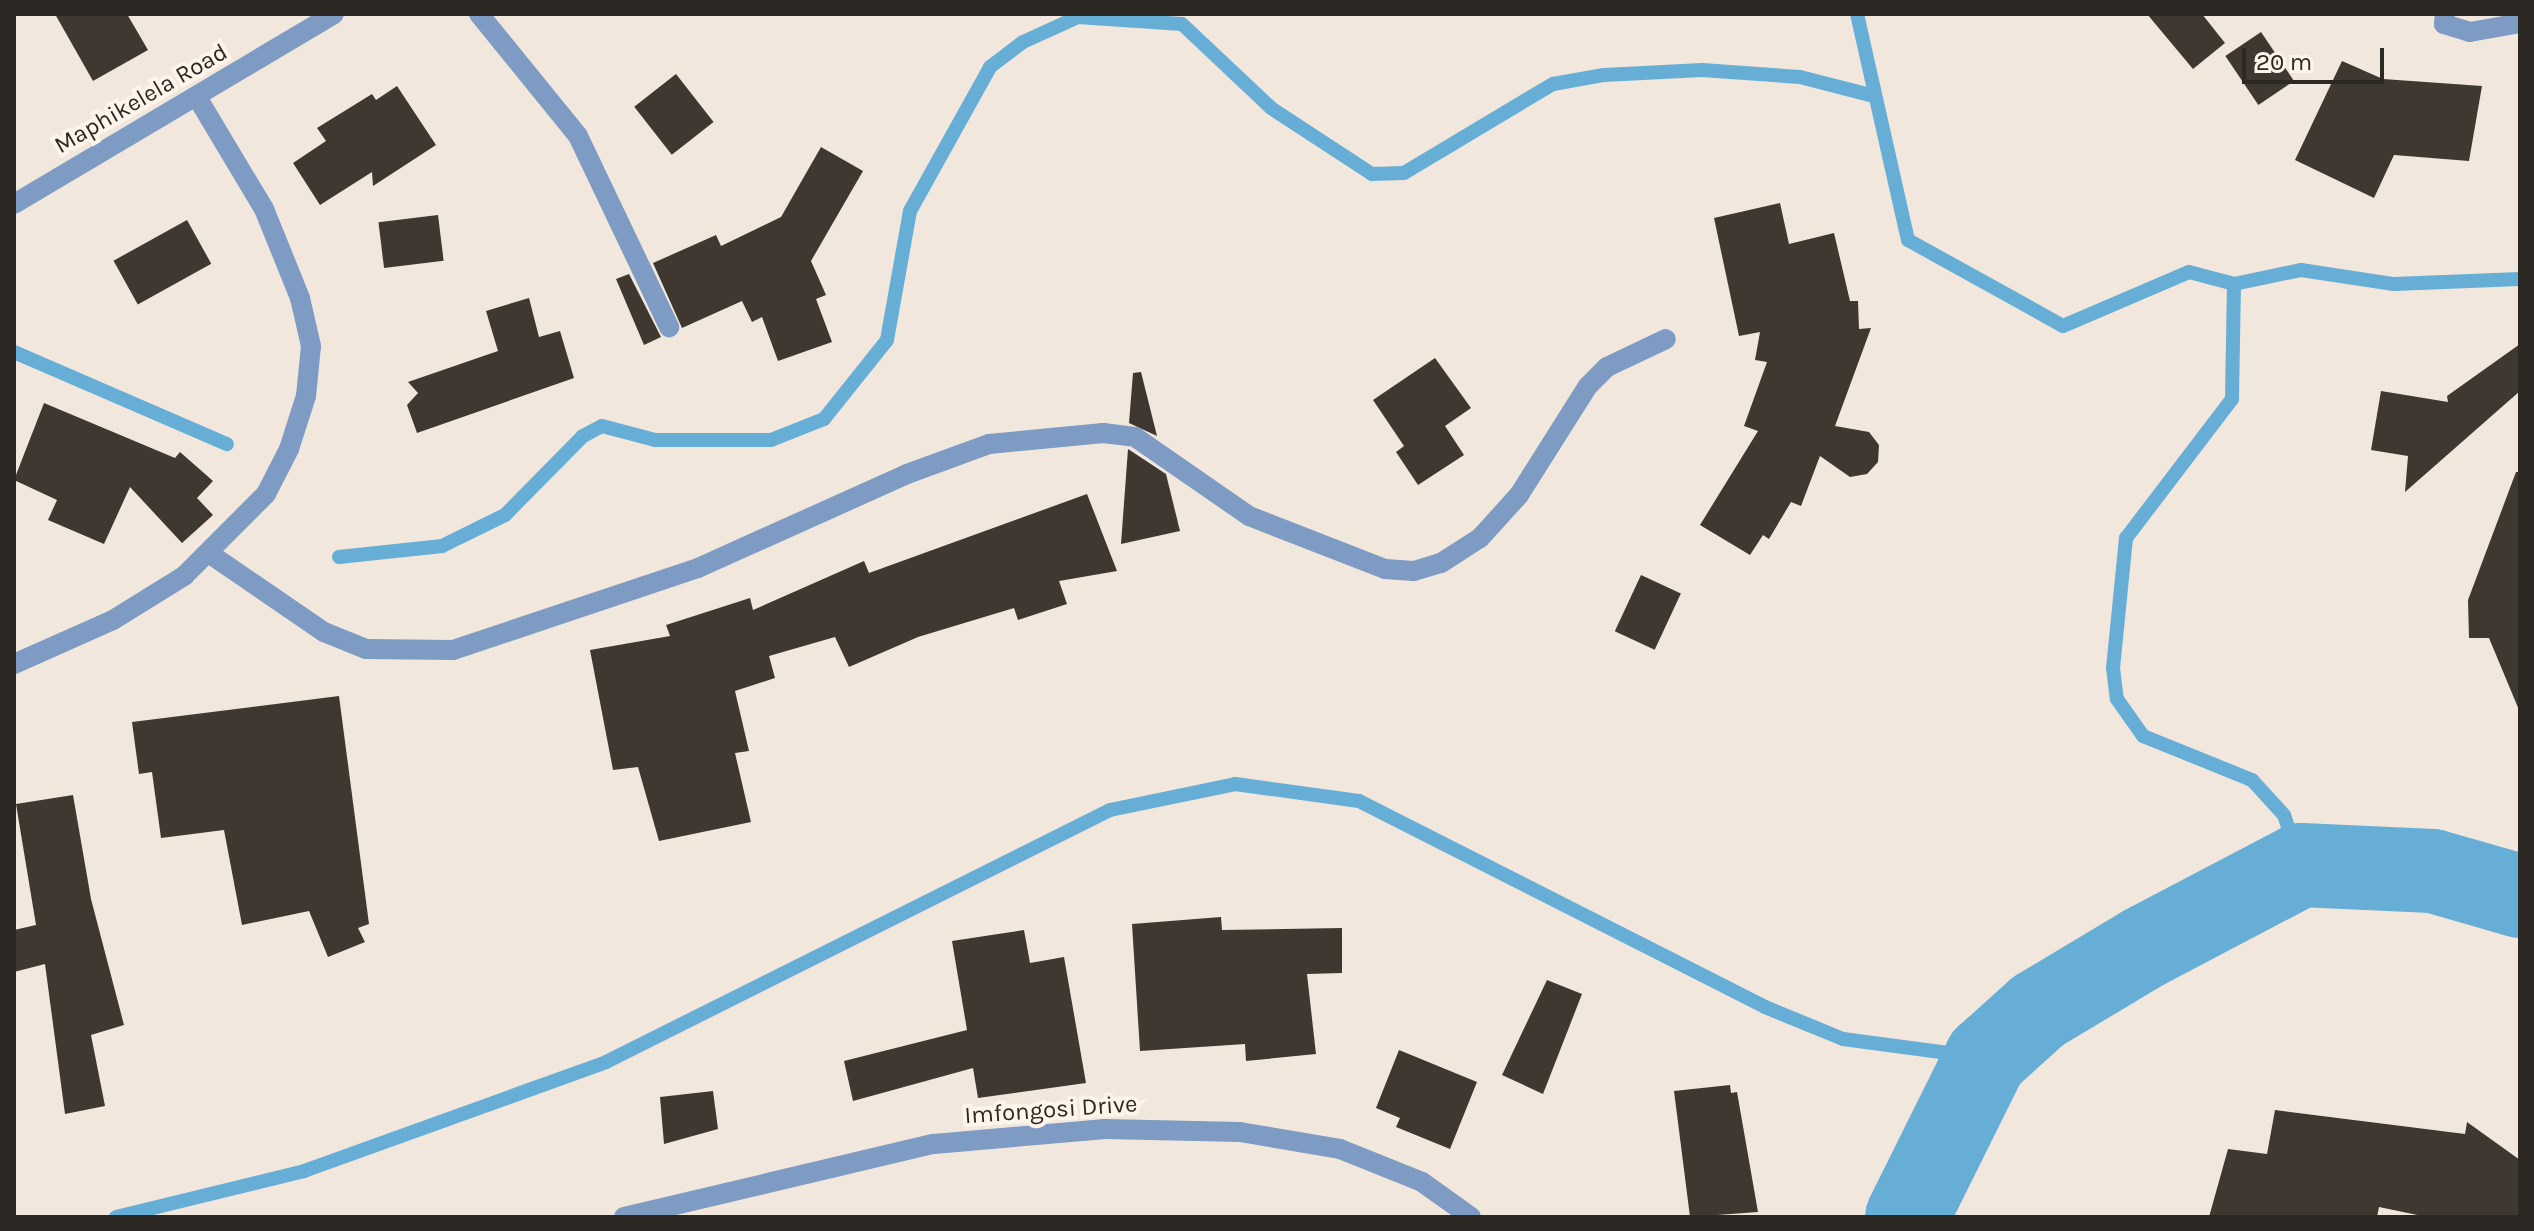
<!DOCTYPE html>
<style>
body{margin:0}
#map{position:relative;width:2534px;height:1231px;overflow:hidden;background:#f1e7dd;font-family:Karla,sans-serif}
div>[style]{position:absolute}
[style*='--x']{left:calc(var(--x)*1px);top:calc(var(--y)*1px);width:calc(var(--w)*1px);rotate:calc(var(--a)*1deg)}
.stream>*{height:14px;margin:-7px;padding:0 7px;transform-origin:7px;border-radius:7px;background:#67aed7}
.river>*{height:84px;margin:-42px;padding:0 42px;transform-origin:42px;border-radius:42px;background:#67aed7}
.building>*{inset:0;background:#3f3830;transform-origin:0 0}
.minor>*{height:20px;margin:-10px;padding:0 10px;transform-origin:10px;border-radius:10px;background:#7d9bc3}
span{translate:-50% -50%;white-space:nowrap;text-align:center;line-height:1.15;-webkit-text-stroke:8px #fef4ea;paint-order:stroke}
.street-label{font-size:24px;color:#2c2824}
.frame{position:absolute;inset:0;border:16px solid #2c2824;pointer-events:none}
.scale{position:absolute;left:2242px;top:48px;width:142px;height:36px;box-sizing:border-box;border:4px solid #2c2824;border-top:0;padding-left:10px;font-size:24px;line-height:28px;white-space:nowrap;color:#2c2824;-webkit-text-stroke:6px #fef4ea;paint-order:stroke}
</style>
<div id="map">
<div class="stream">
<div style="--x:1857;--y:14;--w:232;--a:77.3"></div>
<div style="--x:1908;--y:240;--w:177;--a:29"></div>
<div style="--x:2063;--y:326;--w:137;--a:-23.2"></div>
<div style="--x:2189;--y:272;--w:47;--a:14.9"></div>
<div style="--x:2234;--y:284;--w:115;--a:91"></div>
<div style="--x:2232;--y:399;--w:175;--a:127.3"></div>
<div style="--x:2126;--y:538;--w:131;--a:95.7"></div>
<div style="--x:2113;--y:668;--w:31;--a:83"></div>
<div style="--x:2117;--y:699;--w:45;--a:54.9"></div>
<div style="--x:2143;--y:736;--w:118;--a:22"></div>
<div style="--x:2252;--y:780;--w:47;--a:47.6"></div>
<div style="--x:2284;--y:815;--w:53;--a:71.2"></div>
<div style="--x:2234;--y:284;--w:68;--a:-11.8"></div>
<div style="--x:2301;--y:270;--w:94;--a:8.6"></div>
<div style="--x:2394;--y:284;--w:126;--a:-2.3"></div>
<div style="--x:14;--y:352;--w:232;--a:23.4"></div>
<div style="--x:339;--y:557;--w:104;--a:-6.1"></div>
<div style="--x:442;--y:546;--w:70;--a:-26.2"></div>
<div style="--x:505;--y:515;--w:111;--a:-45.4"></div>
<div style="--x:583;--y:436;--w:21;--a:-28"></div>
<div style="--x:602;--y:426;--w:55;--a:14.8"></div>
<div style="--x:655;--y:440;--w:116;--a:0"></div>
<div style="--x:771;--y:440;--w:57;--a:-21.6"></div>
<div style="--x:824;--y:419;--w:101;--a:-51.4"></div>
<div style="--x:887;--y:340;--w:131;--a:-79.9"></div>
<div style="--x:910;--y:211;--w:165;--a:-60.9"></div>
<div style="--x:990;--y:67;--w:41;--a:-37.1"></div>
<div style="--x:1023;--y:42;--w:60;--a:-24.4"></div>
<div style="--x:1078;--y:17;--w:104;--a:3.9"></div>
<div style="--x:1182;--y:24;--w:122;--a:43.3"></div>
<div style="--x:1271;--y:108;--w:121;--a:33.2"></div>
<div style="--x:1372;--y:174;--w:32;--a:-2"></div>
<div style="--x:1404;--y:173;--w:174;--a:-30.9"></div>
<div style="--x:1553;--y:84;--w:52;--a:-10"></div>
<div style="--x:1604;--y:75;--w:98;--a:-2.9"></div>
<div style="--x:1702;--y:70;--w:98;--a:4.1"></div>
<div style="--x:1800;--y:77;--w:76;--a:14.4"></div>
<div style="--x:116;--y:1217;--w:194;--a:-13.7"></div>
<div style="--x:304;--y:1171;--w:321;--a:-19.8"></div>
<div style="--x:606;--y:1062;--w:563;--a:-26.57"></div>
<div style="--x:1110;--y:810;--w:128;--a:-11.7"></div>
<div style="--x:1235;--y:784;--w:125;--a:7.8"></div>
<div style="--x:1359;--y:801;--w:455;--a:26.9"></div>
<div style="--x:1765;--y:1007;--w:84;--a:22.3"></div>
<div style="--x:1843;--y:1039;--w:144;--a:7.6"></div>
</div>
<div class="river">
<div style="--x:1907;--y:1217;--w:178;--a:-63.6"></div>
<div style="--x:1986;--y:1058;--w:70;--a:-42.1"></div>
<div style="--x:2038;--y:1011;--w:125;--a:-30.9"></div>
<div style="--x:2145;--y:947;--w:176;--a:-27.7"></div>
<div style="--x:2301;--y:865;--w:132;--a:2.6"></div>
<div style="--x:2433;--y:871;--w:91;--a:16"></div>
</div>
<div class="building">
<div style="clip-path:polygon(55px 14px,127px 14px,148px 50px,93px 81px)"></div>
<div style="clip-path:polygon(2147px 14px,2202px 14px,2225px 43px,2193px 69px)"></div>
<div style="left:2261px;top:32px;width:59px;height:43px;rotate:56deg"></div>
<div style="clip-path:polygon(2342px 61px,2383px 79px,2482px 86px,2469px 161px,2394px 155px,2374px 198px,2295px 160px)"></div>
<div style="left:676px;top:74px;width:61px;height:53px;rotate:52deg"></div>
<div style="clip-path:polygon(397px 86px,436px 145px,373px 186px,372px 172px,320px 205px,293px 163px,326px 141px,317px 128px,372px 94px,376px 100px)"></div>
<div style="clip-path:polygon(821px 147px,863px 171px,811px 261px,826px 295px,816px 299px,832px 342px,778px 361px,762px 317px,752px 322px,742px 301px,682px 328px,653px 263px,716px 235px,721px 246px,781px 217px)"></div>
<div style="clip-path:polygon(1780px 203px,1789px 244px,1834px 233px,1850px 301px,1858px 301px,1859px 329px,1871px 328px,1835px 426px,1869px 432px,1879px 445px,1878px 462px,1867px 474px,1850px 477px,1820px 456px,1801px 506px,1791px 502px,1769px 539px,1763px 535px,1750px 555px,1700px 525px,1758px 431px,1744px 426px,1767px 362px,1755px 360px,1760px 332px,1739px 336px,1714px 218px)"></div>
<div style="left:438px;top:215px;width:46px;height:60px;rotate:83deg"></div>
<div style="left:187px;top:220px;width:50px;height:84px;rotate:61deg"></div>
<div style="clip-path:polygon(629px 274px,661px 337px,644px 345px,616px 279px)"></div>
<div style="clip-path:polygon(529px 298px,539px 337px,560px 331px,574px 378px,417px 433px,407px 405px,418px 393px,408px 382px,498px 351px,486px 311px)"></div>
<div style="clip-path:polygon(2520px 344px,2520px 391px,2405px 492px,2408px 456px,2371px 450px,2381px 391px,2448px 402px,2447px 396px)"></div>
<div style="clip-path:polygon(1435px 358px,1471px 408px,1445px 426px,1464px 455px,1418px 485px,1396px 452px,1404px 446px,1373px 400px)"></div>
<div style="clip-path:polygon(1141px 372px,1157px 436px,1129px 423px,1133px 373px)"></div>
<div style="clip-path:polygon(44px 403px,175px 458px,180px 452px,213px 481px,197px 498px,213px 515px,182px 543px,130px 487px,104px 544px,48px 520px,57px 500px,14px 480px)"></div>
<div style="clip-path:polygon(1128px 449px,1166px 474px,1180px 531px,1121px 544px)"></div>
<div style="clip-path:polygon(2516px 472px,2520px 472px,2519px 710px,2489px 638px,2469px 638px,2468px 600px)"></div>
<div style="clip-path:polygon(1087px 494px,1117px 571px,1059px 581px,1067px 604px,1018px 620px,1014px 608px,918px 637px,849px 667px,835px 637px,769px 656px,775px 678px,735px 691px,749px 751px,735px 753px,751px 822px,659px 841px,638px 767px,613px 770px,590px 650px,670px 636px,666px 625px,750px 598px,753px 610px,864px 561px,869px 573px)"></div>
<div style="left:1641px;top:575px;width:44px;height:62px;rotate:25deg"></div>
<div style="clip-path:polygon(339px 696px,369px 924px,358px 928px,365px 942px,328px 957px,309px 911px,242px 925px,224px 830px,161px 838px,152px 772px,139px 774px,132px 722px)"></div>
<div style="clip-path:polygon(73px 795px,91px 899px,124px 1025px,91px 1035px,105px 1106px,65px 1114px,45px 964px,14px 972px,14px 930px,36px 925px,16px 804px)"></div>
<div style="clip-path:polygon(1221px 917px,1222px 930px,1342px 928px,1342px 973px,1307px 974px,1316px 1054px,1246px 1061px,1245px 1044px,1140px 1051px,1132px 924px)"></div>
<div style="clip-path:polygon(1024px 930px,1030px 963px,1064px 957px,1086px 1083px,978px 1098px,973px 1068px,853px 1101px,844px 1061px,967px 1030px,952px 941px)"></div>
<div style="clip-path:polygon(1547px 980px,1582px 994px,1543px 1094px,1502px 1075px)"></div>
<div style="clip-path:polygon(1399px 1050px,1477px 1082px,1450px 1149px,1396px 1127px,1400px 1118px,1376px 1108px)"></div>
<div style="clip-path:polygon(1730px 1085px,1731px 1093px,1737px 1092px,1758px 1212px,1690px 1217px,1674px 1091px)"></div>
<div style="clip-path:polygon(713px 1091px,718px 1129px,664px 1144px,660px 1097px)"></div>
<div style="clip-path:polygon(2275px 1110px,2465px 1134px,2467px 1122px,2520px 1160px,2520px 1217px,2427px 1217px,2379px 1207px,2377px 1217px,2209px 1217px,2228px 1149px,2267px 1154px)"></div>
</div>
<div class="minor">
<div style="--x:479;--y:14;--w:157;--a:50.9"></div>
<div style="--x:578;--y:136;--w:212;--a:64.5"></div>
<div style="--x:2445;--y:14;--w:10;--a:96"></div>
<div style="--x:2444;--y:24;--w:27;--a:17"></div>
<div style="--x:2470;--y:32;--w:51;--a:-10.2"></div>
<div style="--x:14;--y:204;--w:372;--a:-30.7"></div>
<div style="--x:210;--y:554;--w:138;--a:34.4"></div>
<div style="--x:324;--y:632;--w:45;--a:22"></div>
<div style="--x:366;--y:649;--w:87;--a:0.7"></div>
<div style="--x:453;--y:650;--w:258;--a:-18.5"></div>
<div style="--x:698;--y:568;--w:229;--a:-24.2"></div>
<div style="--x:907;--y:474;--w:87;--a:-20.1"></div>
<div style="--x:989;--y:444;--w:115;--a:-5.5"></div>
<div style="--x:1103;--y:433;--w:32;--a:7"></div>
<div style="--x:1135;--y:437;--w:139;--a:34.7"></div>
<div style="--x:1249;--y:516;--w:146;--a:21.3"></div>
<div style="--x:1385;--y:569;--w:29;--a:4"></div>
<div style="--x:1414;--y:571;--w:28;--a:-17"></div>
<div style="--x:1441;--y:563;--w:46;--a:-32.7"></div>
<div style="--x:1480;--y:538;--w:58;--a:-47.8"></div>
<div style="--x:1519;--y:495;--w:129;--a:-57.7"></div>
<div style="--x:1588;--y:386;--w:27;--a:-45"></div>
<div style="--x:1607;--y:367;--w:65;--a:-25.4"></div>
<div style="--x:14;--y:664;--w:108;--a:-24"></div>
<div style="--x:113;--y:620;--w:84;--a:-31.8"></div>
<div style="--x:184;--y:576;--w:116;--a:-45"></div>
<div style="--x:266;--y:494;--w:51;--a:-62.9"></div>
<div style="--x:289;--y:449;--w:56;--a:-72.2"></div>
<div style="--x:306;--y:396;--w:50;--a:-84.3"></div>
<div style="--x:311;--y:346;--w:49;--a:-102.9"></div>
<div style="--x:300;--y:298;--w:96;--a:-112"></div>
<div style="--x:264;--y:209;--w:131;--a:-120.9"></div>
<div style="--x:624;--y:1217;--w:318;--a:-13.3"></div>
<div style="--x:934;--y:1144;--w:172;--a:-5"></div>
<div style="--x:1105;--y:1129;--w:135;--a:1.3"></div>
<div style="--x:1240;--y:1132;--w:101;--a:9.6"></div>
<div style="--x:1340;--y:1149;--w:88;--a:21.9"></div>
<div style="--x:1422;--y:1182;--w:60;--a:35.5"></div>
</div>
<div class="street-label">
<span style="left:141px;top:99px;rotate:-30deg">Maphikelela Road</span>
<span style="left:1051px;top:1110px;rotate:-4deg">Imfongosi Drive</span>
</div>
<div class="frame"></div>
<div class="scale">20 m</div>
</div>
